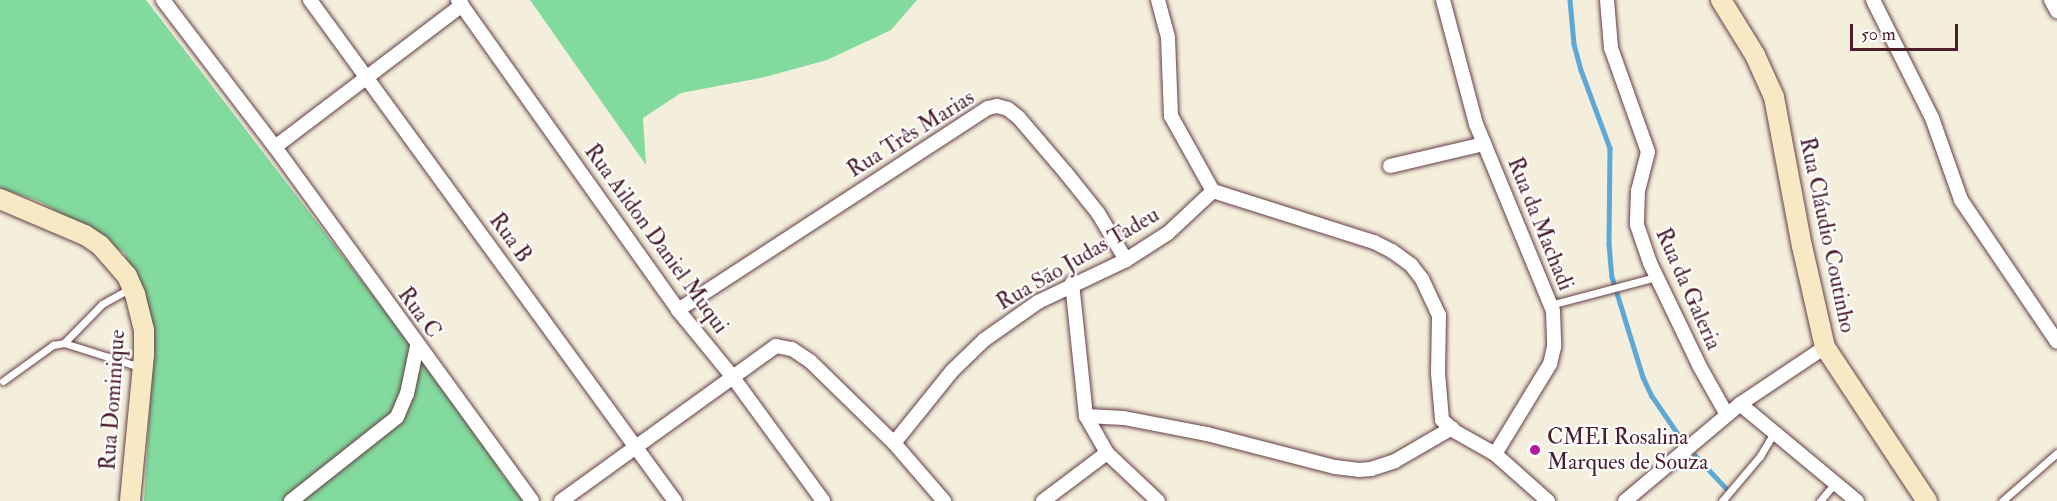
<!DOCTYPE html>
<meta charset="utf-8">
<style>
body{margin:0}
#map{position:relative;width:2057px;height:501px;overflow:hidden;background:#f4efdc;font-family:"IM FELL Double Pica",serif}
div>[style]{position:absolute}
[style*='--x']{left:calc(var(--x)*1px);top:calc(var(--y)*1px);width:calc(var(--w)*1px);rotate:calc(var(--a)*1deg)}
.green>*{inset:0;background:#83da9e}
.stream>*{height:4.5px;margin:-2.25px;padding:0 2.25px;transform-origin:2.25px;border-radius:2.25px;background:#5da8d5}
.roads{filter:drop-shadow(0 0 2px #643e46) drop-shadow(0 0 2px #643e46)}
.lane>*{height:7px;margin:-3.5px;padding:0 3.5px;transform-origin:3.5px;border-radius:3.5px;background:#fff}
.street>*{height:14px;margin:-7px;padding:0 7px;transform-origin:7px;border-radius:7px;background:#fff}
.secondary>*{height:20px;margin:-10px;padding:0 10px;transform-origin:10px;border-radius:10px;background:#f6e9c3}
.dots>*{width:16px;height:16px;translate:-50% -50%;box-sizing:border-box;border:3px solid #fff;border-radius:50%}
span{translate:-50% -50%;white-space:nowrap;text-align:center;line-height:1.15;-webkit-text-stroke:4.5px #fff;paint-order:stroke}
.street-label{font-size:22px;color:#4a1f2b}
.poi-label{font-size:22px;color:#4a1f2b}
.left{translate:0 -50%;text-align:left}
.scale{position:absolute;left:1850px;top:24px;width:108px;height:27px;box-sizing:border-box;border:3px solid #4a1f2b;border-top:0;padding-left:8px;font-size:18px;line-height:21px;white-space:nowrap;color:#4a1f2b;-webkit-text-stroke:4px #fff;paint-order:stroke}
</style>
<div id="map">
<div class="green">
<div style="clip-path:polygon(0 0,146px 0,505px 467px,500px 472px,524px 501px,144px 501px,154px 340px,131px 288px,125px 253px,41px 202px,0 188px)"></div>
<div style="clip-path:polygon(530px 0,917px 0,891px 30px,827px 60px,765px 77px,681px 93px,643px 118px,646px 165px)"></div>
</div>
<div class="stream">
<div style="--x:1570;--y:0;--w:44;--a:84.8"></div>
<div style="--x:1574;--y:44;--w:27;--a:75"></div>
<div style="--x:1581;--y:70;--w:83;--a:69.6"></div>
<div style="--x:1610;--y:148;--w:96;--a:90.6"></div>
<div style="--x:1609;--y:244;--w:33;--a:85"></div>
<div style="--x:1612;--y:277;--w:105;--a:72.8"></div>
<div style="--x:1643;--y:377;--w:21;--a:65"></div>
<div style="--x:1652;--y:396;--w:46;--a:55.6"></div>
<div style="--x:1695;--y:455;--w:45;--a:46.8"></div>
</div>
<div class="roads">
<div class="lane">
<div style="--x:1550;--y:305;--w:110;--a:-14.8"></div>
<div style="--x:64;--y:343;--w:54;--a:-45.7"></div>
<div style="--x:102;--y:304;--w:33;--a:-29"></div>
<div style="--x:3;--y:381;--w:62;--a:-35.8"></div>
<div style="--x:53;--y:345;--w:11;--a:-10"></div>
<div style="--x:64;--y:343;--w:80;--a:17.5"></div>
<div style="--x:1722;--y:501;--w:59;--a:-49.8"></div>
<div style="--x:1760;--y:456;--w:26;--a:-59"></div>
<div style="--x:1820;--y:501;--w:25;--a:-50"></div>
<div style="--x:2002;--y:501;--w:73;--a:-41.1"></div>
</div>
<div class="street">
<div style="--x:163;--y:0;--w:185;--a:52.7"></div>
<div style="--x:275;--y:147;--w:437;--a:54"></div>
<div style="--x:310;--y:0;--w:620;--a:53.93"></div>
<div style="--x:458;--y:0;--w:380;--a:54.6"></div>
<div style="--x:678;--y:310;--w:85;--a:50.7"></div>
<div style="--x:732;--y:376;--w:155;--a:53.9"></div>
<div style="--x:1158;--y:0;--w:39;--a:75"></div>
<div style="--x:1168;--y:38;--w:78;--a:87.8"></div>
<div style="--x:1171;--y:116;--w:86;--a:60.8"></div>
<div style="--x:1213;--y:191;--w:169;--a:17.6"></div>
<div style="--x:1374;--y:242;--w:20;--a:27"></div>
<div style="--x:1392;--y:251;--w:24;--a:36"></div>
<div style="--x:1411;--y:265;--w:18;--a:52"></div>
<div style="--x:1422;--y:279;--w:40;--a:65"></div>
<div style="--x:1439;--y:315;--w:58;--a:91"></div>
<div style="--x:1438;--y:373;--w:47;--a:85.1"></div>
<div style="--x:1442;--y:420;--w:18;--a:41"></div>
<div style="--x:1456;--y:432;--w:45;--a:29.4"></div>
<div style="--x:1495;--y:454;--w:71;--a:41.6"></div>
<div style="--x:1443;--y:0;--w:128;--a:75.1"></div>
<div style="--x:1476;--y:124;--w:202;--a:67.6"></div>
<div style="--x:1553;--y:311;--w:36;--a:88"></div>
<div style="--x:1554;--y:347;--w:17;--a:103"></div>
<div style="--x:1550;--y:364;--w:105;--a:121.4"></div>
<div style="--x:1607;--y:0;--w:48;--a:85.2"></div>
<div style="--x:1611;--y:48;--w:110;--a:70.4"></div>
<div style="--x:1648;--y:152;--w:40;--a:104.4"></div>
<div style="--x:1638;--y:191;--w:34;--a:92"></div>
<div style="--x:1637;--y:225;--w:40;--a:71.1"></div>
<div style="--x:1650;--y:263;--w:115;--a:64.3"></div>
<div style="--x:1700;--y:367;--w:55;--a:60.6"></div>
<div style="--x:1873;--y:0;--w:132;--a:63.4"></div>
<div style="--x:1932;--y:118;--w:87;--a:70.5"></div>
<div style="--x:1961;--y:200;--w:171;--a:55.9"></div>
<div style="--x:2051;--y:0;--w:13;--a:61"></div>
<div style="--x:275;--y:147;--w:235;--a:-37.2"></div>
<div style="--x:1390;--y:166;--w:97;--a:-13.2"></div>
<div style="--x:1072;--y:283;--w:134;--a:84"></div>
<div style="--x:1086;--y:416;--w:43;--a:60.4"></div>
<div style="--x:1107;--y:453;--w:70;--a:43.3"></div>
<div style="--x:678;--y:310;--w:370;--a:-33.1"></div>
<div style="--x:988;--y:108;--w:9;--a:-13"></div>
<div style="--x:997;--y:106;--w:11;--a:15"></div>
<div style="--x:1008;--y:109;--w:14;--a:39"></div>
<div style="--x:1019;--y:118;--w:72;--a:49.5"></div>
<div style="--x:1066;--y:173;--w:51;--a:51.3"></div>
<div style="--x:1098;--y:213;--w:55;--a:59.2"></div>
<div style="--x:1740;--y:404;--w:152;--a:39.7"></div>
<div style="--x:1086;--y:416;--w:38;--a:3"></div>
<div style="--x:1124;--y:418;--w:85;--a:10.9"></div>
<div style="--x:1207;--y:434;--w:132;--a:14.5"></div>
<div style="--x:1335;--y:467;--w:24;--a:7"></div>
<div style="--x:1359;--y:470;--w:12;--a:-5"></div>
<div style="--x:1371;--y:469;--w:25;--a:-18"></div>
<div style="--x:1395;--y:461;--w:66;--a:-30.1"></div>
<div style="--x:894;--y:443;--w:92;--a:-51.1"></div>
<div style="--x:952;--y:371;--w:45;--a:-44.1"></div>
<div style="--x:984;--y:340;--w:66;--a:-35.1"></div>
<div style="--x:1038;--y:302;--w:98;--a:-25.5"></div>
<div style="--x:1126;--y:260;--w:50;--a:-32.7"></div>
<div style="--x:1168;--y:233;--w:62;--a:-43"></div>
<div style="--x:291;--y:501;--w:135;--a:-38.4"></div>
<div style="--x:397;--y:417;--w:25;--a:-67"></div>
<div style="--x:407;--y:394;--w:49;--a:-78.2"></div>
<div style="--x:561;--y:501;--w:265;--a:-35.8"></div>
<div style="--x:776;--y:346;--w:16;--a:11"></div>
<div style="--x:792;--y:349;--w:22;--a:34"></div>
<div style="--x:810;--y:361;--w:117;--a:44.3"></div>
<div style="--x:894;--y:443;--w:77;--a:49.2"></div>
<div style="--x:1043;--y:501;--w:80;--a:-36.9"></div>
<div style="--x:1625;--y:501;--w:150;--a:-40.1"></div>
<div style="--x:1740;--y:404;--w:102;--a:-33.8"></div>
</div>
<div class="secondary">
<div style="--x:1721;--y:0;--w:65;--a:58.3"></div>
<div style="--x:1755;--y:55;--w:46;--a:65.7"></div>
<div style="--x:1774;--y:97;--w:152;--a:79.4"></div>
<div style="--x:1802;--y:246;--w:104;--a:77.2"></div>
<div style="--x:1825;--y:347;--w:185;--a:56.5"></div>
<div style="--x:0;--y:199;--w:92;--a:23"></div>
<div style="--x:85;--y:235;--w:18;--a:34"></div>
<div style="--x:100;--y:245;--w:41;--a:48.9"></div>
<div style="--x:127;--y:276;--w:20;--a:66"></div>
<div style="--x:135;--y:294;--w:36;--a:76"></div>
<div style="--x:144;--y:329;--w:26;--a:90"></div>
<div style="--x:144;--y:355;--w:147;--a:95.5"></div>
</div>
</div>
<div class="dots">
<div style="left:1535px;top:450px;background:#b5179e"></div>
</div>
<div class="street-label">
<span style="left:911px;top:134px;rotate:-32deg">Rua Três Marias</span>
<span style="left:1540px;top:224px;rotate:68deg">Rua da Machadi</span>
<span style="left:1827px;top:235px;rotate:78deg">Rua Cláudio Coutinho</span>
<span style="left:510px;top:238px;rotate:54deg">Rua B</span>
<span style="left:656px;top:239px;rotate:54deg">Rua Aildon Daniel Muqui</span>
<span style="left:1078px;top:259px;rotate:-30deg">Rua São Judas Tadeu</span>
<span style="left:1688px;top:289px;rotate:66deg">Rua da Galeria</span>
<span style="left:419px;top:313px;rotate:54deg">Rua C</span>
<span style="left:113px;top:400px;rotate:-86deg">Rua Dominique</span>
</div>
<div class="poi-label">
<span class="left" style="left:1547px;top:450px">CMEI Rosalina<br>Marques de Souza</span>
</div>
<div class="scale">50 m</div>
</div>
